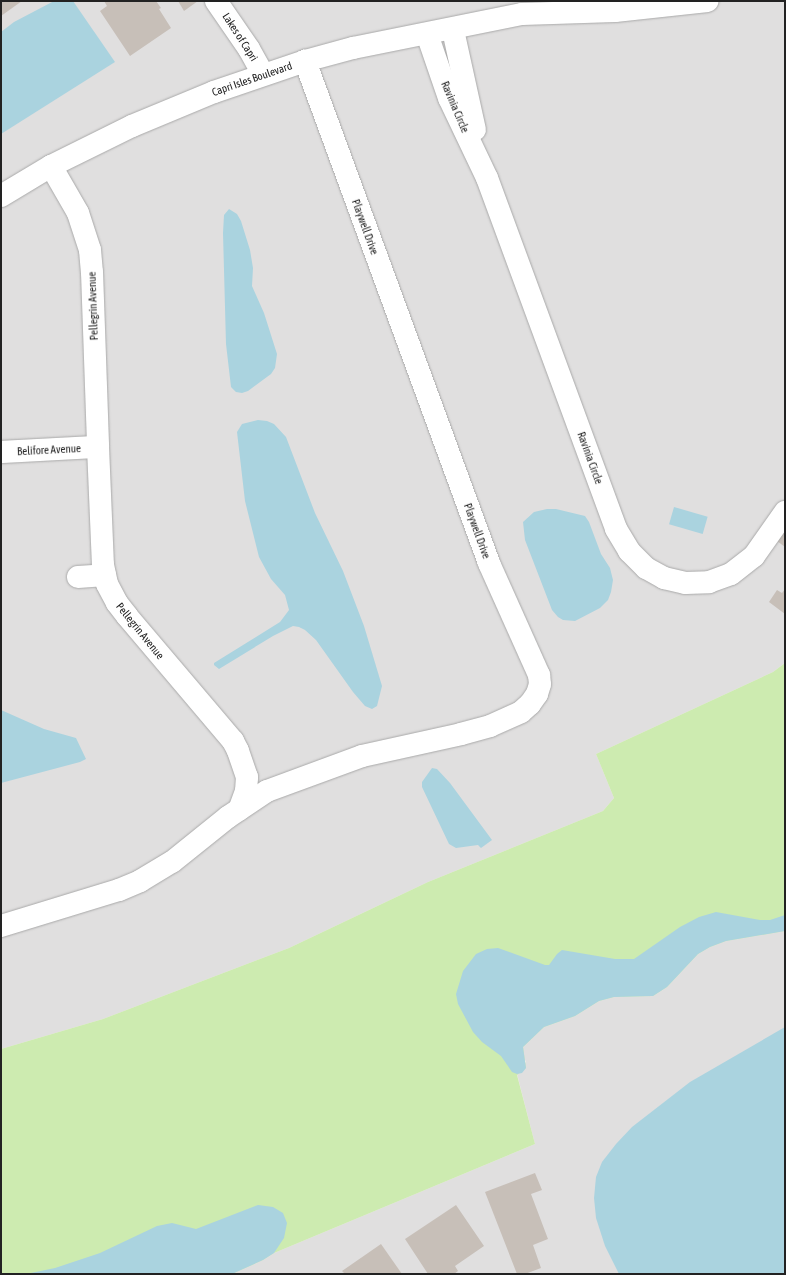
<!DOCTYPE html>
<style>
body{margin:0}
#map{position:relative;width:786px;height:1275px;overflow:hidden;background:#f2efe9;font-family:"Asap Condensed",sans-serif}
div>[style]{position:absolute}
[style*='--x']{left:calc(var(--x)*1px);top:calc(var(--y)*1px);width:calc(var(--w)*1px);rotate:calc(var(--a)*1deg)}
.residential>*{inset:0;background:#e0dfdf}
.grass>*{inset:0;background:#cdebb0}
.water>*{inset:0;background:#aad3df;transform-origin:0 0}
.building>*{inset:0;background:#c7bfb8}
.roads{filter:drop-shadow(0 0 1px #a9a9a9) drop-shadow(0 0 1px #a9a9a9)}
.minor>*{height:22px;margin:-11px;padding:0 11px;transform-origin:11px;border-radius:11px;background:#fff}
.tertiary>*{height:22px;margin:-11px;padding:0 11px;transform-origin:11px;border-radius:11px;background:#fff}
span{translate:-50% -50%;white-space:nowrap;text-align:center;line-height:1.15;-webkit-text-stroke:3px #fff;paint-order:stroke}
.street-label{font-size:11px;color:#222}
.frame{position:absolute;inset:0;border:2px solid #222;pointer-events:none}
</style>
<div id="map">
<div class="residential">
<div style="clip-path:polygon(1px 1px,785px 1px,785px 663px,773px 672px,596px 754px,614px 798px,603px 811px,428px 882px,289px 948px,103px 1019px,1px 1049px)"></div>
<div style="clip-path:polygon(785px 931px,785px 1274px,232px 1274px,263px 1260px,274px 1253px,535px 1144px,517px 1074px,526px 1062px,523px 1055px,523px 1047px,544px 1027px,575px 1016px,599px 1001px,614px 997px,653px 996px,667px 987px,698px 954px,710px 947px,726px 941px)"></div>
</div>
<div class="grass">
<div style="clip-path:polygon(785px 663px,785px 931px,726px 941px,710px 947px,698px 954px,667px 987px,653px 996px,614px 997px,599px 1001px,575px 1016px,544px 1027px,523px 1047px,526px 1068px,517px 1075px,535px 1144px,274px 1253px,263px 1260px,232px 1274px,1px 1274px,1px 1049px,103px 1019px,289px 948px,428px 882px,603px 811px,614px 798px,596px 754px,773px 672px)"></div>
</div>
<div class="water">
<div style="clip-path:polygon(54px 1px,73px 1px,115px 62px,1px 134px,1px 32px,14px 22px)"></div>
<div style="clip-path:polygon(229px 209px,237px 214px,241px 221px,250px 250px,253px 268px,252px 286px,264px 313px,277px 354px,275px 368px,271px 374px,248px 391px,242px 393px,236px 392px,231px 387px,226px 344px,223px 233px,224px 215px)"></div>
<div style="clip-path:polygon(258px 420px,267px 421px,274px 424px,286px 437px,315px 513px,343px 571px,364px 626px,382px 686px,377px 706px,372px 709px,365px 706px,353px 692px,316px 640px,305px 630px,299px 627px,293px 626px,273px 636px,219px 669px,214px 665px,214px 663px,280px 622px,289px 610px,285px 595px,271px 579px,259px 557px,245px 501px,237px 432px,242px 424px)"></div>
<div style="left:674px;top:507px;width:35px;height:18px;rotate:16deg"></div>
<div style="clip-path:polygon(547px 509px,556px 509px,585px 516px,589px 522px,601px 554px,610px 568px,613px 580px,611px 592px,608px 600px,600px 608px,575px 621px,563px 620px,558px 617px,552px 610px,525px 540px,523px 522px,534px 512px)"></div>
<div style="clip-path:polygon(1px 710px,44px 729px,76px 738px,86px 759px,80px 762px,1px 783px)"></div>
<div style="clip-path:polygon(432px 768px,437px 769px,450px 783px,492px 840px,481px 848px,478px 845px,456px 848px,449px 844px,422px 787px,422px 782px)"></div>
<div style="clip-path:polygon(716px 912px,760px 920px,770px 920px,785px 915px,785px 931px,726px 941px,710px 947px,698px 954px,667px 987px,653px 996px,614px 997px,599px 1001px,575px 1016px,544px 1027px,523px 1047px,526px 1068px,522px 1073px,517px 1074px,512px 1072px,501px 1056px,482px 1042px,473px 1032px,458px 1004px,456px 994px,463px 971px,476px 954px,487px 949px,498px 948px,545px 965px,549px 965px,557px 954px,562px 950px,615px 959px,634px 959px,680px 927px,699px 917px)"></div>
<div style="clip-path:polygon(785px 1027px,785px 1274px,619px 1274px,605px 1246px,596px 1218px,594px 1198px,596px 1177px,602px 1162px,616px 1144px,632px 1127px,690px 1082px)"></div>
<div style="clip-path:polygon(258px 1205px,273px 1207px,283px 1213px,287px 1223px,284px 1238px,274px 1253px,263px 1260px,232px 1274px,26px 1274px,55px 1268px,100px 1253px,157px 1226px,172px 1223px,196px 1229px)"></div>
</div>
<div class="building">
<div style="clip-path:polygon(1px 1px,22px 1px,1px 16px)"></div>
<div style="clip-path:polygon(104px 1px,156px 1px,161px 8px,159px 9px,171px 28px,130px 56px,100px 11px,107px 6px)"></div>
<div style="clip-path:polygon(178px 1px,198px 1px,184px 11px)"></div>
<div style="clip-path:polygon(785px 530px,785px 547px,777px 541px)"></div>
<div style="clip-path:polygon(785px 589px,785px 614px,769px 602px,777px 590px,782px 593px)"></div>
<div style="clip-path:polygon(535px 1173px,542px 1190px,531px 1194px,548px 1239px,533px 1245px,541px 1268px,525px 1274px,517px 1274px,485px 1192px)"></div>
<div style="clip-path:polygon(456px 1205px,484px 1246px,455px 1266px,458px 1271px,454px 1274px,428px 1274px,405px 1239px)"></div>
<div style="clip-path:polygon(381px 1244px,402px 1274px,345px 1274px,342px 1271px)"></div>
</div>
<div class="roads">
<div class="minor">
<div style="--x:216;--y:1;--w:58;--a:55.5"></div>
<div style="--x:249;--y:49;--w:29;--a:61"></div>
<div style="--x:453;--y:30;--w:102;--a:77.6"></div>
<div style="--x:427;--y:34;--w:68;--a:71"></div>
<div style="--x:449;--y:98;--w:89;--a:64.6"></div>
<div style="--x:487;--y:178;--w:374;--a:69.8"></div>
<div style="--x:616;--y:529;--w:26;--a:59"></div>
<div style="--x:629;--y:551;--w:24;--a:45"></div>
<div style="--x:646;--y:568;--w:21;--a:29"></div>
<div style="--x:664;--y:578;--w:22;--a:13"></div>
<div style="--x:685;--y:583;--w:24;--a:-2"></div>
<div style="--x:709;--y:582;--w:23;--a:-20"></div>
<div style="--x:731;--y:574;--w:29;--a:-38"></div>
<div style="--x:754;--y:556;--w:54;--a:-54.8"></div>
<div style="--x:51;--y:166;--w:54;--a:60.1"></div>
<div style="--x:78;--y:213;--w:39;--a:72"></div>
<div style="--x:90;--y:250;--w:22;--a:85"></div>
<div style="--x:92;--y:272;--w:175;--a:88"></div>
<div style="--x:98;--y:447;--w:118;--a:87.6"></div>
<div style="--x:103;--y:565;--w:19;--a:78"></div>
<div style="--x:107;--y:584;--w:21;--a:62"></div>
<div style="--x:117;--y:603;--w:16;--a:52"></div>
<div style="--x:127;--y:616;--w:164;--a:49.7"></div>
<div style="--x:233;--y:741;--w:11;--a:63"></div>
<div style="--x:238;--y:751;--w:28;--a:71"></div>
<div style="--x:247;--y:777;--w:14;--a:94"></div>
<div style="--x:246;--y:791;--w:20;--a:110"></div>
<div style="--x:1;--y:452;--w:97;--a:-3"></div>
<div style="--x:78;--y:577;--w:27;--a:-4"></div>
<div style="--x:1;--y:926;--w:123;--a:-17"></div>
<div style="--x:119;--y:890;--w:23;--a:-23"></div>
<div style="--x:140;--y:881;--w:37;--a:-31"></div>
<div style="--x:172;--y:862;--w:72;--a:-38.8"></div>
<div style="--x:228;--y:817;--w:47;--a:-33.7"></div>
<div style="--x:267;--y:791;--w:101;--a:-20.2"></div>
<div style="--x:362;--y:756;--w:101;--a:-12.5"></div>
<div style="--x:461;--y:734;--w:30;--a:-15"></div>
<div style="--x:490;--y:726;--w:34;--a:-24"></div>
<div style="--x:521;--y:712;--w:12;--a:-42"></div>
<div style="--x:530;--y:704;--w:12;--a:-55"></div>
<div style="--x:537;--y:694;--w:10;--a:-73"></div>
<div style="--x:540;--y:684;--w:9;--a:-96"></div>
<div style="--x:539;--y:675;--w:123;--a:-114.1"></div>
<div style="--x:489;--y:563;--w:535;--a:-110.13"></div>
</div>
<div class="tertiary">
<div style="--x:1;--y:196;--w:58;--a:-31"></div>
<div style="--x:51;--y:166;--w:90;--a:-26.3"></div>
<div style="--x:132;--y:126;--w:89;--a:-22.5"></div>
<div style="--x:214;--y:92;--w:96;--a:-18.8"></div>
<div style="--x:305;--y:61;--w:50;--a:-15.2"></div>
<div style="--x:353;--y:48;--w:172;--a:-11.4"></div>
<div style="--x:522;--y:14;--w:93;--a:-1.8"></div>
<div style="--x:615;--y:11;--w:93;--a:-6.2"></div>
</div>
</div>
<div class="street-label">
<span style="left:240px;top:37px;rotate:57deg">Lakes of Capri</span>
<span style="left:252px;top:79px;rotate:-19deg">Capri Isles Boulevard</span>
<span style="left:455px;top:107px;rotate:67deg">Ravinia Circle</span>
<span style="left:365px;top:227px;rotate:70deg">Playwell Drive</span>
<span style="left:93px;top:306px;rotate:-92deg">Pellegrin Avenue</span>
<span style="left:49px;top:450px;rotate:-3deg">Belifore Avenue</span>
<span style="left:590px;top:458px;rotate:70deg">Ravinia Circle</span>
<span style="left:477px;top:531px;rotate:70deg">Playwell Drive</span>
<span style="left:140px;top:631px;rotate:51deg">Pellegrin Avenue</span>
</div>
<div class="frame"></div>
</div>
